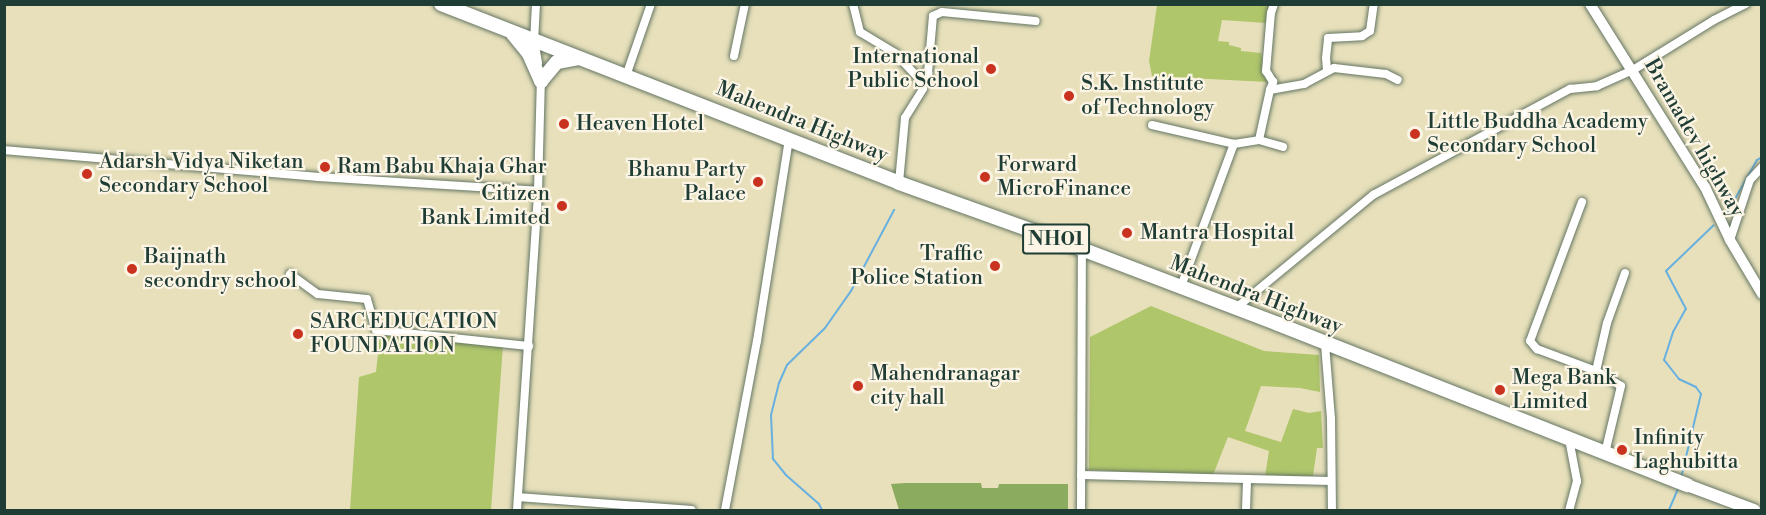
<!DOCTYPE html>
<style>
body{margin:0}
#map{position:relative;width:1766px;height:515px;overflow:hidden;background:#e7e0bb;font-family:"Libre Bodoni",serif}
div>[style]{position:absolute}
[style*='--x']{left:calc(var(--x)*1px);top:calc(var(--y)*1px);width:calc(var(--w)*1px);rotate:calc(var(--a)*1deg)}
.green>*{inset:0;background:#afc66b}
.forest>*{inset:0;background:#8bab5f}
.stream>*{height:2px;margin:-1px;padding:0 1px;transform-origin:1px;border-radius:1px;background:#68b0df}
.roads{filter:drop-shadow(0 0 2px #657663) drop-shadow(0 0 2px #657663)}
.street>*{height:8px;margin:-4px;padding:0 4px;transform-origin:4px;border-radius:4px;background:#fff}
.secondary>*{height:10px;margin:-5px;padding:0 5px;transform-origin:5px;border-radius:5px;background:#fff}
.primary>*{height:12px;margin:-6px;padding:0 6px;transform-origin:6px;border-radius:6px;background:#fff}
.highway>*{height:14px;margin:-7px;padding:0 7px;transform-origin:7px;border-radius:7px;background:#fff}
.dots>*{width:16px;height:16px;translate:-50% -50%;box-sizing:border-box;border:3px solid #fcf5e5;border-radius:50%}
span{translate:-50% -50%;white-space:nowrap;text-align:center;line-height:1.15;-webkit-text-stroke:4.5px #fcf5e5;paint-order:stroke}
.shield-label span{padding:2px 4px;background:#fcf5e5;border:2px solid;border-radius:4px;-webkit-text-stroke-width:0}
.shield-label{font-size:20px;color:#1f3d34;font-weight:700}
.poi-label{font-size:21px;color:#1f3d34}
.right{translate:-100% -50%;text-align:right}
.left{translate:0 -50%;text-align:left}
.street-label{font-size:21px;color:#1f3d34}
.frame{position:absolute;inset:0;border:6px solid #1f3d34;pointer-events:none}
</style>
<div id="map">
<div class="green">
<div style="clip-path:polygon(1157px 5px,1269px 5px,1266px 23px,1222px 20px,1218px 41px,1229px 42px,1229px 45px,1241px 48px,1241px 51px,1261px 53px,1267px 82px,1152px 76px,1149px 61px)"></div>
<div style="clip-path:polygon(1151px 306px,1264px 351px,1319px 355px,1320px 392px,1300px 388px,1261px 386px,1245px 431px,1281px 442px,1293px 409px,1309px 413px,1321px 411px,1323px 448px,1317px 448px,1313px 476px,1265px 476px,1269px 451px,1228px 437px,1213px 475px,1089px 470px,1090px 337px)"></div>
<div style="clip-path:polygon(380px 335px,503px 345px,491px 510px,350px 510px,359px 377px,376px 372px)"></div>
</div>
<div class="forest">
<div style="clip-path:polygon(905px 483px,981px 483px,982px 488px,998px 488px,999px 484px,1068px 484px,1068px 510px,899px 510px,891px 484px)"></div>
</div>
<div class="stream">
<div style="--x:1726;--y:215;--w:63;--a:-60.6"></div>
<div style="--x:1757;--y:160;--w:6;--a:-31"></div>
<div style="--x:1681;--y:478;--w:86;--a:-76.6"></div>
<div style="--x:1701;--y:394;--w:9;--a:-126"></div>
<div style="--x:1696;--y:387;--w:19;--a:-155"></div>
<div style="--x:1679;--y:379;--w:24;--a:-128"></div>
<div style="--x:1664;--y:360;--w:29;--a:-72"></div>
<div style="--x:1673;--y:332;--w:26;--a:-61"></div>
<div style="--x:1686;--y:309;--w:43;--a:-117.8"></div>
<div style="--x:1666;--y:271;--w:66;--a:-43.8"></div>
<div style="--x:822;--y:510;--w:7;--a:-117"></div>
<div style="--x:819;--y:504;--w:44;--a:-138.7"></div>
<div style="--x:786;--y:475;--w:21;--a:-129"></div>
<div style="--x:773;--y:459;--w:44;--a:-92.6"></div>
<div style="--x:771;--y:415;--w:33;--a:-76"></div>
<div style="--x:779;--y:383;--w:20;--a:-66"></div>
<div style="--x:787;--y:365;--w:53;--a:-44.2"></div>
<div style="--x:825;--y:328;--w:45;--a:-54.9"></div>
<div style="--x:851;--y:291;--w:92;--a:-62"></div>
<div style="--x:1669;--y:510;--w:25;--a:-67"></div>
</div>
<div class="roads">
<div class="street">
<div style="--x:536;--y:4;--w:36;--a:93"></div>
<div style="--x:534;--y:40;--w:23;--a:80"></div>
<div style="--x:853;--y:4;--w:29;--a:76"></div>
<div style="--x:860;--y:32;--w:41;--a:31"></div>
<div style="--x:895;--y:53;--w:37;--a:47"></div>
<div style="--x:920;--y:80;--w:9;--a:72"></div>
<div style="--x:923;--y:89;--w:34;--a:122"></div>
<div style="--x:905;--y:118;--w:65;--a:95.3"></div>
<div style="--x:734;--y:56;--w:53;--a:-78.1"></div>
<div style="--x:1327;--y:71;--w:13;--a:-94"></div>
<div style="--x:1326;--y:58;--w:20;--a:-84"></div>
<div style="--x:1328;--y:38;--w:34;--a:-3"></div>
<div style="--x:1362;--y:36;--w:9;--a:-32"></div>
<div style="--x:1370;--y:31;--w:27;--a:-82"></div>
<div style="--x:626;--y:76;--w:76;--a:-70.9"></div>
<div style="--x:920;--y:80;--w:11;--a:-41"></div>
<div style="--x:928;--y:73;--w:57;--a:-85"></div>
<div style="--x:933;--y:16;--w:10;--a:-24"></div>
<div style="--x:942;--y:12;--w:94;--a:5.5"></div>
<div style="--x:1270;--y:90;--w:9;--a:-69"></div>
<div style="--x:1273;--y:82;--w:13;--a:-122"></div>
<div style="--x:1266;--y:71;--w:58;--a:-85.1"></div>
<div style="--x:1271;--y:13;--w:9;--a:-72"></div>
<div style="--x:1152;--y:125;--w:84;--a:13"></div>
<div style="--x:1234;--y:144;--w:25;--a:-9"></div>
<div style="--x:1259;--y:140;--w:25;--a:16"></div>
<div style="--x:1259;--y:140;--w:51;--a:-77.6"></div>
<div style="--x:1270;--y:90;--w:35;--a:-10"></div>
<div style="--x:1304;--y:84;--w:34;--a:-28"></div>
<div style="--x:1334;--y:68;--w:52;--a:6.6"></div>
<div style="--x:1386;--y:74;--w:13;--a:27"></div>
<div style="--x:4;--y:150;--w:315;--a:4.9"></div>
<div style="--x:318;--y:177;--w:220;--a:3.6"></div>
<div style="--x:1582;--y:202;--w:148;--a:110.5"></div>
<div style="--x:1530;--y:341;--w:11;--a:49"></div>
<div style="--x:1537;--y:349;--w:63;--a:20.4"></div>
<div style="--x:1596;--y:371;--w:29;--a:31"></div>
<div style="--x:1621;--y:386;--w:69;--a:103.4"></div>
<div style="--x:1730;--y:240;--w:63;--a:-71.6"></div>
<div style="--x:1750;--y:180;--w:18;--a:-47"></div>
<div style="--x:290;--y:274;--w:34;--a:36"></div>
<div style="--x:318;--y:294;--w:49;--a:5.8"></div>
<div style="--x:367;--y:299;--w:32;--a:74"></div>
<div style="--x:376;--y:330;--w:154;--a:6"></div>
<div style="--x:1180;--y:289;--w:155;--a:-69.6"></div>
<div style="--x:1236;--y:308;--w:178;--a:-39.5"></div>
<div style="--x:1373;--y:195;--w:224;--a:-28.3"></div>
<div style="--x:1570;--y:89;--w:27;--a:-6"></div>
<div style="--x:1597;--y:86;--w:39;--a:-24"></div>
<div style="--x:1633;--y:70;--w:95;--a:-31.7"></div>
<div style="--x:1714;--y:20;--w:36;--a:-27"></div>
<div style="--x:1325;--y:344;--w:74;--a:85.4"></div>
<div style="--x:1331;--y:418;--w:92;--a:89.4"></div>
<div style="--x:1596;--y:371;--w:49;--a:-77.1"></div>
<div style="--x:1607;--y:323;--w:53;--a:-70.2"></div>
<div style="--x:1569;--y:439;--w:43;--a:79.2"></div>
<div style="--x:1577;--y:481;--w:30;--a:105"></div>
<div style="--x:1081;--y:475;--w:250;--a:1.4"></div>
<div style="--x:518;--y:497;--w:174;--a:4.3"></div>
<div style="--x:517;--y:510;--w:320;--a:-86.2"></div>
<div style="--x:538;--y:191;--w:114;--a:-88.5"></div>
<div style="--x:725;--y:510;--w:172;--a:-79.3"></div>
<div style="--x:757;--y:341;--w:205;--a:-81"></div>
<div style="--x:1081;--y:510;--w:260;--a:-89.8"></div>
<div style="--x:1246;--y:510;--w:31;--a:-88"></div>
</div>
<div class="secondary">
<div style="--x:1590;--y:4;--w:216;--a:57.9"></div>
<div style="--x:1705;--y:187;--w:59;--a:64.7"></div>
<div style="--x:1730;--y:240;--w:63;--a:59.3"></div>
</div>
<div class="primary">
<div style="--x:1687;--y:485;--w:72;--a:20.5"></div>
</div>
<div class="highway">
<div style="--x:441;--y:4;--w:492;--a:21.3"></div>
<div style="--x:899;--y:183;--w:169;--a:19.7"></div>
<div style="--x:1058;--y:240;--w:235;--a:20.9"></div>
<div style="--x:1278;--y:324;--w:440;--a:21.5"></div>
<div style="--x:513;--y:34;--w:26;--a:51"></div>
<div style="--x:529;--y:54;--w:30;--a:66"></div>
<div style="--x:541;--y:81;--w:25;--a:-50"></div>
<div style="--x:557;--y:62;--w:22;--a:-10"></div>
</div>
</div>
<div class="dots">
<div style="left:991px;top:69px;background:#c8321e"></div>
<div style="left:1069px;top:96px;background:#c8321e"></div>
<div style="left:564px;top:124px;background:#c8321e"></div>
<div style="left:1415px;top:134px;background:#c8321e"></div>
<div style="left:325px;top:167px;background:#c8321e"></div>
<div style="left:87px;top:174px;background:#c8321e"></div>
<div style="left:985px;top:177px;background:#c8321e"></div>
<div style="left:758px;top:182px;background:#c8321e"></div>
<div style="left:562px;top:206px;background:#c8321e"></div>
<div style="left:1127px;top:233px;background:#c8321e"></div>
<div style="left:995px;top:266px;background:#c8321e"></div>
<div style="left:132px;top:269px;background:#c8321e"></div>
<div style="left:298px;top:334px;background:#c8321e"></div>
<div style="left:858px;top:386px;background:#c8321e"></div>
<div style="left:1500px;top:390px;background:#c8321e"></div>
<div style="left:1622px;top:450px;background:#c8321e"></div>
</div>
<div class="shield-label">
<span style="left:1056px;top:239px">NH01</span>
</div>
<div class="poi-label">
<span class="right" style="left:979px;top:69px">International<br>Public School</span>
<span class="left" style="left:1081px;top:96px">S.K. Institute<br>of Technology</span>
<span class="left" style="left:1427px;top:134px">Little Buddha Academy<br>Secondary School</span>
<span class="left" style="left:576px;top:124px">Heaven Hotel</span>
<span class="left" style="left:99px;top:174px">Adarsh Vidya Niketan<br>Secondary School</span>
<span class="left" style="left:997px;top:177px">Forward<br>MicroFinance</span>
<span class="left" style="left:337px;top:167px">Ram Babu Khaja Ghar</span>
<span class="right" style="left:746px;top:182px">Bhanu Party<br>Palace</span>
<span class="right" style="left:550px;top:206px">Citizen<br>Bank Limited</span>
<span class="left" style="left:1140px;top:233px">Mantra Hospital</span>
<span class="right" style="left:983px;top:266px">Traffic<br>Police Station</span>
<span class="left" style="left:144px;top:269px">Baijnath<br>secondry school</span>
<span class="left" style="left:310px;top:334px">SARC EDUCATION<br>FOUNDATION</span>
<span class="left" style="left:870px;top:386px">Mahendranagar<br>city hall</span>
<span class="left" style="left:1512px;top:390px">Mega Bank<br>Limited</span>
<span class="left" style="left:1634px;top:450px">Infinity<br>Laghubitta</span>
</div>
<div class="street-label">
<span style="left:802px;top:122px;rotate:22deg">Mahendra Highway</span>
<span style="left:1694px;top:138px;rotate:60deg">Bramadev highway</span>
<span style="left:1256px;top:295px;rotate:21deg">Mahendra Highway</span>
</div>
<div class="frame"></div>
</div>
